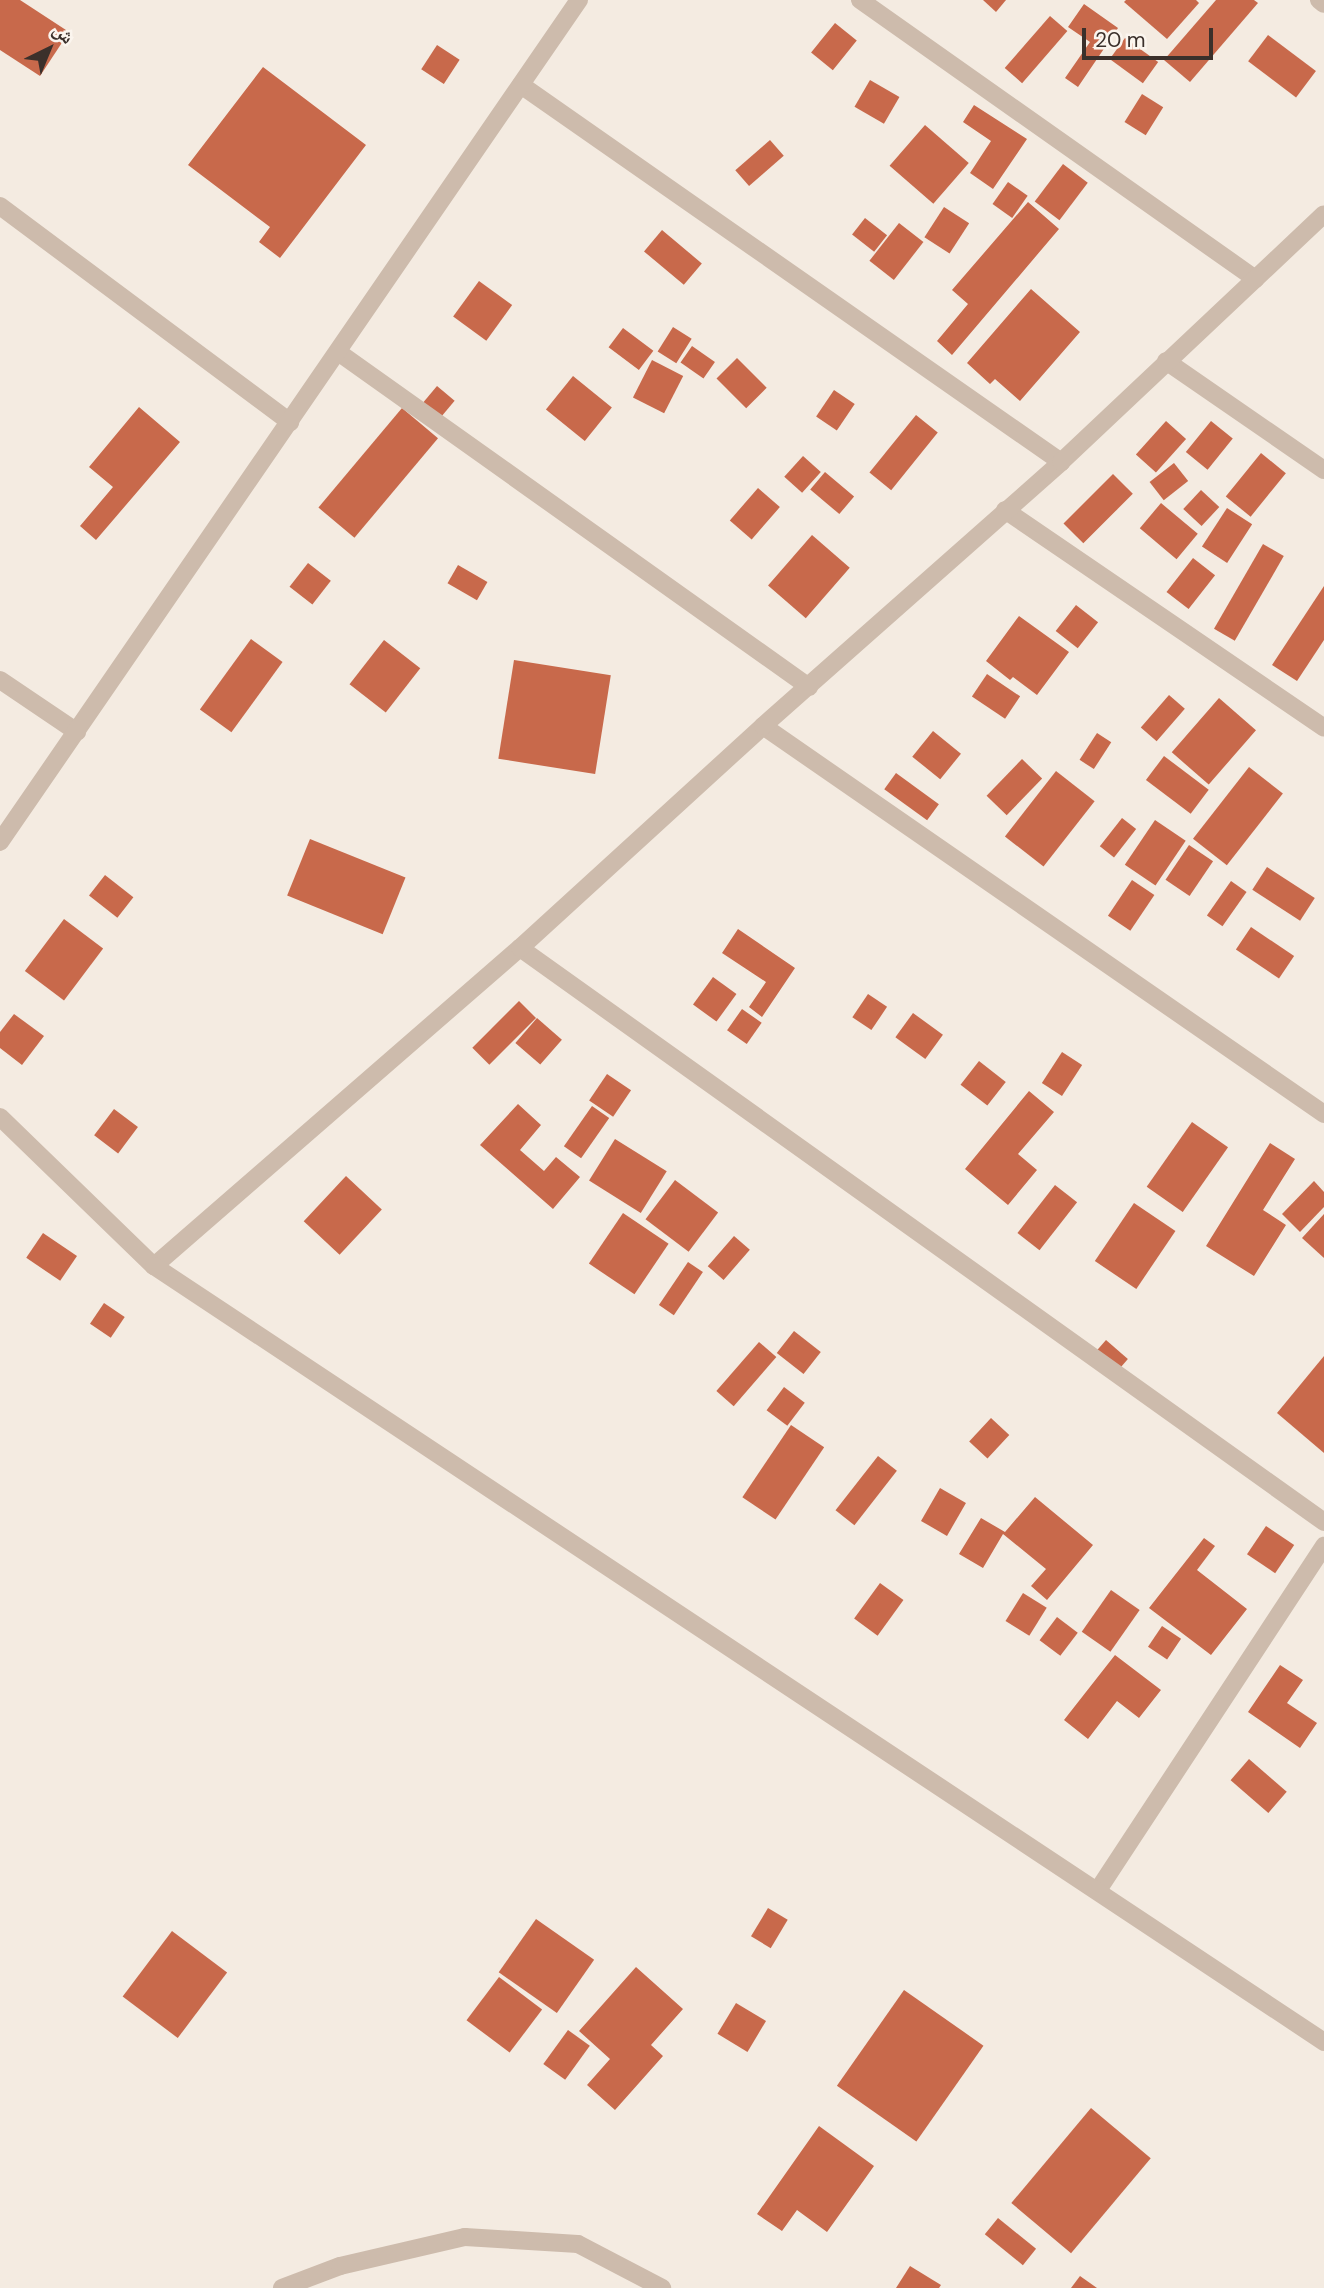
<!DOCTYPE html>
<meta charset="utf-8">
<style>
body{margin:0}
#map{position:relative;width:1324px;height:2288px;overflow:hidden;background:#f4ebe1;font-family:"DM Sans","Noto Naskh Arabic",sans-serif}
div>[style]{position:absolute}
[style*='--x']{left:calc(var(--x)*1px);top:calc(var(--y)*1px);width:calc(var(--w)*1px);rotate:calc(var(--a)*1deg)}
.building>*{inset:0;background:#c8694b;transform-origin:0 0}
.minor>*{height:18px;margin:-9px;padding:0 9px;transform-origin:9px;border-radius:9px;background:#cdbbac}
.tertiary>*{height:18px;margin:-9px;padding:0 9px;transform-origin:9px;border-radius:9px;background:#cdbbac}
span{translate:-50% -50%;white-space:nowrap;text-align:center;line-height:1.15;-webkit-text-stroke:5px #fbf5ee;paint-order:stroke}
.north{position:absolute;left:14px;top:14px;width:70px;height:70px;-webkit-text-stroke:5px #fbf5ee;paint-order:stroke;rotate:43deg;font-size:19px;font-weight:700;line-height:28px;text-align:center;color:#3b302b}
.north::after{content:'';display:block;margin:auto;width:24px;height:32px;background:#3b302b;clip-path:polygon(50% 0,100% 100%,50% 72%,0 100%)}
.scale{position:absolute;left:1082px;top:28px;width:131px;height:32px;box-sizing:border-box;border:4px solid #3b302b;border-top:0;padding-left:9px;font-size:21px;line-height:24px;white-space:nowrap;color:#3b302b;-webkit-text-stroke:5px #fbf5ee;paint-order:stroke}
</style>
<div id="map">
<div class="building">
<div style="clip-path:polygon(0 0,20px 0,69px 32px,40px 76px,0 50px)"></div>
<div style="clip-path:polygon(983px 0,1006px 0,996px 12px)"></div>
<div style="clip-path:polygon(1126px 0,1196px 0,1199px 3px,1167px 39px,1124px 2px)"></div>
<div style="clip-path:polygon(1216px 0,1254px 0,1258px 3px,1190px 82px,1164px 60px)"></div>
<div style="clip-path:polygon(1084px 4px,1118px 28px,1078px 87px,1065px 78px,1090px 42px,1068px 27px)"></div>
<div style="left:1050px;top:16px;width:23px;height:69px;rotate:41deg"></div>
<div style="left:835px;top:23px;width:28px;height:38px;rotate:39deg"></div>
<div style="left:1268px;top:35px;width:60px;height:33px;rotate:37deg"></div>
<div style="left:1125px;top:38px;width:41px;height:26px;rotate:36deg"></div>
<div style="left:437px;top:45px;width:27px;height:29px;rotate:33deg"></div>
<div style="clip-path:polygon(263px 67px,366px 145px,280px 258px,259px 242px,270px 227px,188px 165px)"></div>
<div style="left:870px;top:80px;width:34px;height:31px;rotate:30deg"></div>
<div style="left:1142px;top:94px;width:25px;height:33px;rotate:32deg"></div>
<div style="clip-path:polygon(974px 105px,1027px 139px,993px 189px,970px 173px,991px 141px,963px 122px)"></div>
<div style="left:925px;top:125px;width:58px;height:54px;rotate:41deg"></div>
<div style="left:770px;top:140px;width:21px;height:46px;rotate:49deg"></div>
<div style="left:1063px;top:164px;width:31px;height:47px;rotate:37deg"></div>
<div style="left:1008px;top:182px;width:24px;height:27px;rotate:35deg"></div>
<div style="clip-path:polygon(1028px 202px,1059px 229px,952px 355px,937px 341px,968px 304px,952px 290px)"></div>
<div style="left:944px;top:207px;width:30px;height:36px;rotate:33deg"></div>
<div style="left:865px;top:218px;width:28px;height:21px;rotate:38deg"></div>
<div style="left:899px;top:223px;width:31px;height:48px;rotate:38deg"></div>
<div style="left:662px;top:230px;width:52px;height:28px;rotate:40deg"></div>
<div style="left:479px;top:281px;width:41px;height:44px;rotate:36deg"></div>
<div style="clip-path:polygon(1031px 289px,1080px 332px,1020px 401px,995px 379px,990px 384px,967px 363px)"></div>
<div style="left:673px;top:327px;width:22px;height:29px;rotate:32deg"></div>
<div style="left:623px;top:328px;width:38px;height:24px;rotate:37deg"></div>
<div style="left:692px;top:346px;width:28px;height:20px;rotate:35deg"></div>
<div style="left:737px;top:358px;width:42px;height:29px;rotate:45deg"></div>
<div style="left:652px;top:360px;width:35px;height:42px;rotate:27deg"></div>
<div style="left:573px;top:376px;width:50px;height:43px;rotate:39deg"></div>
<div style="left:437px;top:386px;width:23px;height:28px;rotate:40deg"></div>
<div style="left:834px;top:390px;width:25px;height:32px;rotate:34deg"></div>
<div style="clip-path:polygon(139px 407px,180px 442px,96px 540px,80px 526px,113px 487px,89px 467px)"></div>
<div style="left:402px;top:408px;width:47px;height:130px;rotate:40deg"></div>
<div style="left:916px;top:415px;width:28px;height:74px;rotate:39deg"></div>
<div style="left:1166px;top:421px;width:27px;height:45px;rotate:42deg"></div>
<div style="left:1211px;top:421px;width:28px;height:40px;rotate:39deg"></div>
<div style="left:1261px;top:453px;width:32px;height:56px;rotate:39deg"></div>
<div style="left:803px;top:456px;width:24px;height:28px;rotate:42deg"></div>
<div style="left:1174px;top:463px;width:23px;height:31px;rotate:52deg"></div>
<div style="left:825px;top:472px;width:38px;height:23px;rotate:40deg"></div>
<div style="left:1113px;top:474px;width:28px;height:70px;rotate:45deg"></div>
<div style="left:758px;top:488px;width:29px;height:43px;rotate:41deg"></div>
<div style="left:1201px;top:490px;width:25px;height:26px;rotate:43deg"></div>
<div style="left:1161px;top:503px;width:48px;height:33px;rotate:40deg"></div>
<div style="left:1227px;top:508px;width:30px;height:46px;rotate:33deg"></div>
<div style="left:812px;top:535px;width:50px;height:67px;rotate:41deg"></div>
<div style="left:1263px;top:544px;width:24px;height:98px;rotate:30deg"></div>
<div style="left:1193px;top:558px;width:28px;height:43px;rotate:38deg"></div>
<div style="left:308px;top:563px;width:29px;height:30px;rotate:38deg"></div>
<div style="left:458px;top:565px;width:34px;height:21px;rotate:30deg"></div>
<div style="clip-path:polygon(1324px 586px,1324px 640px,1297px 681px,1272px 665px)"></div>
<div style="left:1076px;top:605px;width:28px;height:33px;rotate:38deg"></div>
<div style="clip-path:polygon(1019px 616px,1069px 652px,1037px 695px,1013px 677px,1010px 680px,986px 661px)"></div>
<div style="left:251px;top:639px;width:39px;height:87px;rotate:36deg"></div>
<div style="left:384px;top:640px;width:46px;height:56px;rotate:38deg"></div>
<div style="left:514px;top:660px;width:98px;height:100px;rotate:9deg"></div>
<div style="left:987px;top:674px;width:40px;height:27px;rotate:34deg"></div>
<div style="left:1169px;top:695px;width:21px;height:43px;rotate:41deg"></div>
<div style="left:1219px;top:698px;width:49px;height:72px;rotate:41deg"></div>
<div style="left:933px;top:731px;width:36px;height:33px;rotate:39deg"></div>
<div style="left:1097px;top:733px;width:17px;height:32px;rotate:33deg"></div>
<div style="left:1164px;top:756px;width:56px;height:30px;rotate:37deg"></div>
<div style="left:1022px;top:759px;width:28px;height:51px;rotate:44deg"></div>
<div style="left:1249px;top:767px;width:43px;height:91px;rotate:38deg"></div>
<div style="left:1056px;top:771px;width:49px;height:83px;rotate:38deg"></div>
<div style="left:896px;top:773px;width:53px;height:20px;rotate:36deg"></div>
<div style="left:1122px;top:818px;width:18px;height:36px;rotate:38deg"></div>
<div style="left:1155px;top:820px;width:37px;height:54px;rotate:34deg"></div>
<div style="left:310px;top:839px;width:103px;height:61px;rotate:22deg"></div>
<div style="left:1189px;top:845px;width:29px;height:42px;rotate:34deg"></div>
<div style="left:1267px;top:867px;width:57px;height:27px;rotate:33deg"></div>
<div style="left:105px;top:875px;width:36px;height:26px;rotate:38deg"></div>
<div style="left:1132px;top:880px;width:27px;height:43px;rotate:34deg"></div>
<div style="left:1231px;top:881px;width:19px;height:42px;rotate:35deg"></div>
<div style="left:64px;top:919px;width:49px;height:65px;rotate:37deg"></div>
<div style="left:1251px;top:927px;width:52px;height:27px;rotate:34deg"></div>
<div style="clip-path:polygon(738px 929px,795px 968px,762px 1017px,749px 1007px,766px 982px,722px 953px)"></div>
<div style="left:713px;top:977px;width:29px;height:34px;rotate:36deg"></div>
<div style="left:868px;top:994px;width:23px;height:28px;rotate:34deg"></div>
<div style="left:519px;top:1001px;width:24px;height:66px;rotate:45deg"></div>
<div style="left:742px;top:1009px;width:24px;height:26px;rotate:35deg"></div>
<div style="left:913px;top:1013px;width:37px;height:30px;rotate:36deg"></div>
<div style="clip-path:polygon(14px 1014px,44px 1036px,22px 1065px,0 1048px,0 1032px)"></div>
<div style="left:537px;top:1018px;width:33px;height:33px;rotate:41deg"></div>
<div style="left:1062px;top:1052px;width:24px;height:37px;rotate:33deg"></div>
<div style="left:979px;top:1061px;width:34px;height:30px;rotate:38deg"></div>
<div style="left:607px;top:1074px;width:29px;height:32px;rotate:34deg"></div>
<div style="clip-path:polygon(1029px 1091px,1054px 1112px,1018px 1154px,1037px 1170px,1008px 1205px,965px 1169px)"></div>
<div style="clip-path:polygon(518px 1104px,541px 1125px,520px 1150px,544px 1171px,556px 1157px,580px 1177px,553px 1209px,480px 1145px)"></div>
<div style="left:592px;top:1106px;width:21px;height:49px;rotate:35deg"></div>
<div style="left:114px;top:1109px;width:30px;height:33px;rotate:37deg"></div>
<div style="left:1192px;top:1122px;width:44px;height:79px;rotate:35deg"></div>
<div style="left:615px;top:1139px;width:61px;height:49px;rotate:32deg"></div>
<div style="clip-path:polygon(1270px 1143px,1295px 1159px,1263px 1210px,1286px 1225px,1254px 1276px,1206px 1246px)"></div>
<div style="left:346px;top:1176px;width:49px;height:62px;rotate:43deg"></div>
<div style="left:675px;top:1180px;width:54px;height:49px;rotate:37deg"></div>
<div style="clip-path:polygon(1314px 1181px,1324px 1192px,1324px 1207px,1300px 1232px,1282px 1214px)"></div>
<div style="left:1055px;top:1185px;width:28px;height:61px;rotate:38deg"></div>
<div style="left:1134px;top:1203px;width:50px;height:70px;rotate:34deg"></div>
<div style="left:623px;top:1213px;width:55px;height:61px;rotate:34deg"></div>
<div style="clip-path:polygon(1324px 1214px,1324px 1258px,1302px 1238px)"></div>
<div style="left:43px;top:1233px;width:41px;height:30px;rotate:34deg"></div>
<div style="left:734px;top:1236px;width:21px;height:40px;rotate:41deg"></div>
<div style="left:688px;top:1262px;width:18px;height:52px;rotate:34deg"></div>
<div style="left:104px;top:1303px;width:25px;height:25px;rotate:34deg"></div>
<div style="left:794px;top:1331px;width:34px;height:28px;rotate:38deg"></div>
<div style="left:1106px;top:1340px;width:29px;height:24px;rotate:41deg"></div>
<div style="left:759px;top:1342px;width:23px;height:65px;rotate:41deg"></div>
<div style="clip-path:polygon(1324px 1356px,1324px 1453px,1277px 1413px)"></div>
<div style="left:784px;top:1387px;width:26px;height:29px;rotate:37deg"></div>
<div style="left:991px;top:1418px;width:25px;height:32px;rotate:43deg"></div>
<div style="left:791px;top:1425px;width:40px;height:87px;rotate:34deg"></div>
<div style="left:878px;top:1456px;width:24px;height:69px;rotate:38deg"></div>
<div style="left:940px;top:1488px;width:30px;height:38px;rotate:30deg"></div>
<div style="clip-path:polygon(1035px 1497px,1093px 1545px,1047px 1600px,1031px 1586px,1046px 1569px,1003px 1534px,983px 1568px,959px 1554px,981px 1518px,1005px 1532px)"></div>
<div style="left:1266px;top:1526px;width:34px;height:34px;rotate:34deg"></div>
<div style="clip-path:polygon(1204px 1538px,1215px 1546px,1197px 1570px,1247px 1609px,1211px 1655px,1149px 1608px)"></div>
<div style="left:880px;top:1583px;width:29px;height:44px;rotate:36deg"></div>
<div style="left:1111px;top:1590px;width:35px;height:51px;rotate:35deg"></div>
<div style="left:1023px;top:1593px;width:28px;height:33px;rotate:32deg"></div>
<div style="left:1057px;top:1617px;width:26px;height:29px;rotate:37deg"></div>
<div style="left:1162px;top:1626px;width:23px;height:25px;rotate:34deg"></div>
<div style="clip-path:polygon(1115px 1655px,1161px 1690px,1139px 1718px,1117px 1701px,1088px 1739px,1064px 1720px)"></div>
<div style="clip-path:polygon(1280px 1665px,1303px 1680px,1287px 1703px,1317px 1723px,1300px 1748px,1248px 1712px)"></div>
<div style="left:1249px;top:1759px;width:50px;height:28px;rotate:41deg"></div>
<div style="left:768px;top:1908px;width:23px;height:33px;rotate:31deg"></div>
<div style="left:536px;top:1919px;width:71px;height:65px;rotate:35deg"></div>
<div style="left:172px;top:1931px;width:69px;height:82px;rotate:37deg"></div>
<div style="clip-path:polygon(636px 1967px,683px 2009px,651px 2045px,663px 2056px,615px 2110px,587px 2085px,610px 2059px,579px 2031px)"></div>
<div style="left:499px;top:1977px;width:54px;height:54px;rotate:37deg"></div>
<div style="left:904px;top:1990px;width:97px;height:117px;rotate:35deg"></div>
<div style="left:736px;top:2003px;width:35px;height:36px;rotate:31deg"></div>
<div style="left:568px;top:2030px;width:27px;height:42px;rotate:36deg"></div>
<div style="left:1091px;top:2108px;width:78px;height:124px;rotate:40deg"></div>
<div style="clip-path:polygon(819px 2126px,874px 2166px,827px 2232px,797px 2210px,782px 2231px,757px 2214px)"></div>
<div style="left:998px;top:2218px;width:49px;height:21px;rotate:39deg"></div>
<div style="clip-path:polygon(910px 2266px,941px 2285px,939px 2288px,896px 2288px)"></div>
<div style="clip-path:polygon(1080px 2276px,1097px 2288px,1071px 2288px)"></div>
</div>
<div class="minor">
<div style="--x:860;--y:0;--w:484;--a:35.2"></div>
<div style="--x:1319;--y:0;--w:6;--a:39"></div>
<div style="--x:521;--y:85;--w:659;--a:34.92"></div>
<div style="--x:0;--y:206;--w:362;--a:36.7"></div>
<div style="--x:338;--y:352;--w:578;--a:35.42"></div>
<div style="--x:1166;--y:361;--w:192;--a:34.6"></div>
<div style="--x:1005;--y:510;--w:386;--a:34.3"></div>
<div style="--x:0;--y:680;--w:93;--a:34"></div>
<div style="--x:763;--y:726;--w:682;--a:34.67"></div>
<div style="--x:520;--y:948;--w:988;--a:35.52"></div>
<div style="--x:154;--y:1266;--w:485;--a:-41"></div>
<div style="--x:520;--y:948;--w:329;--a:-42.4"></div>
<div style="--x:763;--y:726;--w:398;--a:-41.5"></div>
<div style="--x:1061;--y:462;--w:361;--a:-43.3"></div>
<div style="--x:1098;--y:1890;--w:412;--a:-56.7"></div>
<div style="--x:282;--y:2288;--w:62;--a:-20.8"></div>
<div style="--x:340;--y:2266;--w:128;--a:-13.1"></div>
<div style="--x:465;--y:2237;--w:113;--a:3.5"></div>
<div style="--x:578;--y:2244;--w:95;--a:27.6"></div>
</div>
<div class="tertiary">
<div style="--x:0;--y:842;--w:1022;--a:-55.49"></div>
<div style="--x:0;--y:1117;--w:214;--a:44.1"></div>
<div style="--x:154;--y:1266;--w:1404;--a:33.55"></div>
</div>
<div class="north">ش</div>
<div class="scale">20 m</div>
</div>
